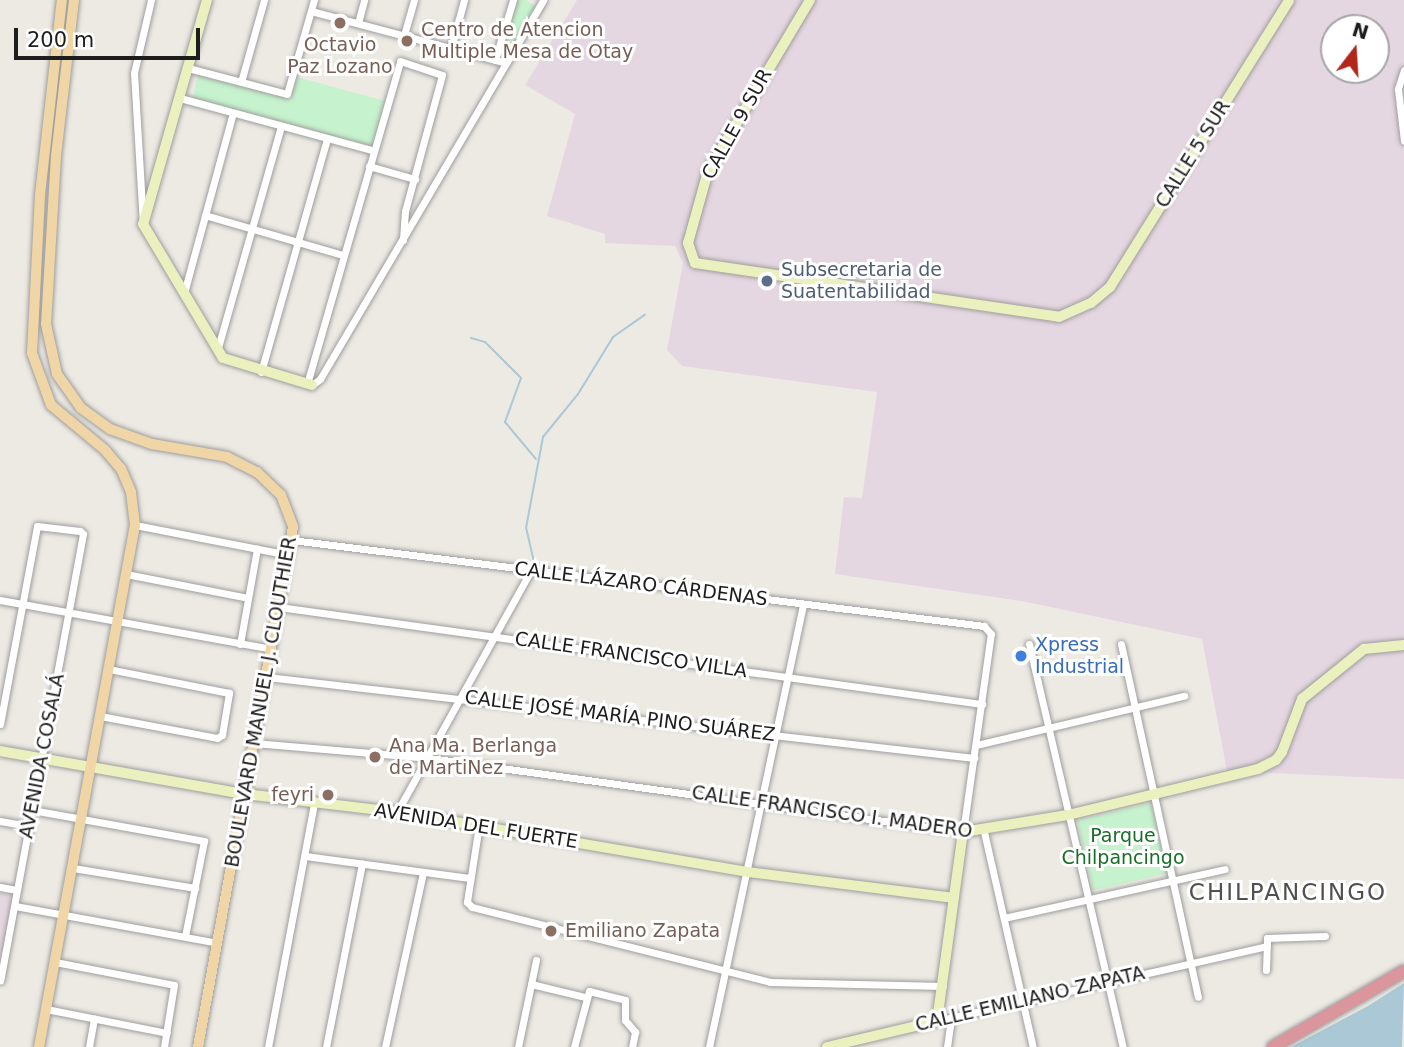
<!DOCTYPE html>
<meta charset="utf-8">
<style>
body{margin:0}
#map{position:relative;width:1404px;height:1047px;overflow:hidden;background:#edeae4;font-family:"DejaVu Sans",sans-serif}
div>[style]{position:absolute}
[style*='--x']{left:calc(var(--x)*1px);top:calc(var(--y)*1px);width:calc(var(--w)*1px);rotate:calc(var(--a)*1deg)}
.industrial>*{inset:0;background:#e5d7e1}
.park>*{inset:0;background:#c6f2cd;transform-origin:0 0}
.water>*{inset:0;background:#aac8d5}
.stream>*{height:2px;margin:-1px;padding:0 1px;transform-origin:1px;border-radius:1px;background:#aac8d5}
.roads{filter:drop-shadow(0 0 2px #9e9e9e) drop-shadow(0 0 2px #9e9e9e)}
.street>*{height:7px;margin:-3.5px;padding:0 3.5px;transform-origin:3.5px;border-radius:3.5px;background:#fff}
.secondary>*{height:10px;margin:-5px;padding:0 5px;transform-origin:5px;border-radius:5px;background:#eaf1be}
.primary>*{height:10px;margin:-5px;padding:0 5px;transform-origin:5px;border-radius:5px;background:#f0d6a6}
.highway>*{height:12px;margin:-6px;padding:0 6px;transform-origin:6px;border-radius:6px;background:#db959c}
.dots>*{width:19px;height:19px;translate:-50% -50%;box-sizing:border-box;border:4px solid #fff;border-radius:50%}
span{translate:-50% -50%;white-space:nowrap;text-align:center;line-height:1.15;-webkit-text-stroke:6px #fff;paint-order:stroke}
.education-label{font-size:19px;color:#785e54}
.left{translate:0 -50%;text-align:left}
.right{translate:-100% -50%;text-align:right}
.street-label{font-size:19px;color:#1d1d1d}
.service-label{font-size:19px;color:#4e5e75}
.shop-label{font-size:19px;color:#366cbe}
.park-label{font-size:19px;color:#196d27}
.quarter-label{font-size:23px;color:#505050;letter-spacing:2px}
.north{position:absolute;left:1320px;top:14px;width:70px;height:70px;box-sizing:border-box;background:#fff;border:2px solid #a5a5a5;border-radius:50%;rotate:17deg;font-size:19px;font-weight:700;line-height:28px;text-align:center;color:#1d1d1d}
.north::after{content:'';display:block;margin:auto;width:24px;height:32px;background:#b12619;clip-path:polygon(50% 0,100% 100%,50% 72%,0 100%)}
.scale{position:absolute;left:14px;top:28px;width:186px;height:32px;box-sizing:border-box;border:4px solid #1d1d1d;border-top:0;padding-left:9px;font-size:21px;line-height:24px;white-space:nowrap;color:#1d1d1d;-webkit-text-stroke:5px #fff;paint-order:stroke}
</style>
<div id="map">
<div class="industrial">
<div style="clip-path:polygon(evenodd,577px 0,1404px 0,1404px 779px,1227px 771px,1202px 639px,1022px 601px,835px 574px,844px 497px,862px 498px,877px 392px,682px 366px,667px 350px,683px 263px,675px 246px,605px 243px,605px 234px,547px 216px,575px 114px,525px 85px,577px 0,1334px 28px,1376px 28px,1376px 70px,1334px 70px,1334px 28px)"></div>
<div style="clip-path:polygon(0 893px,13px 896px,0 970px)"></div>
</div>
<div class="park">
<div style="clip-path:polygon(514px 0,526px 0,539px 8px,498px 61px)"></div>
<div style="clip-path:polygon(199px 71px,287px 96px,293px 76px,385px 101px,372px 150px,192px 101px)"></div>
<div style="left:1151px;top:803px;width:72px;height:76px;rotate:77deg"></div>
</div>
<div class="water">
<div style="clip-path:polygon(1404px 983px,1402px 1047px,1291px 1047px,1368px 1006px)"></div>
</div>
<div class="stream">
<div style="--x:471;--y:338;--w:15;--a:16"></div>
<div style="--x:485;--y:342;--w:51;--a:45"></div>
<div style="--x:521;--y:378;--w:47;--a:110"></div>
<div style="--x:505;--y:422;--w:48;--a:50"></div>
<div style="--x:534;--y:562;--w:35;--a:-103"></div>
<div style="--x:526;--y:528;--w:93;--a:-79.4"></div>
<div style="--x:543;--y:437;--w:55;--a:-50.9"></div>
<div style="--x:578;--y:394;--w:67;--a:-58.4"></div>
<div style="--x:613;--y:337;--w:39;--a:-35"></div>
</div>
<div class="roads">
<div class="street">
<div style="--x:311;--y:11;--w:202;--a:14.9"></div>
<div style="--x:358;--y:23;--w:24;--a:-75"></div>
<div style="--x:404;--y:35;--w:36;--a:-74"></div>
<div style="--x:451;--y:48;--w:50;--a:-74.8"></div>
<div style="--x:495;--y:60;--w:63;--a:-73.3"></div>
<div style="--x:188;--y:68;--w:102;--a:14.7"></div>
<div style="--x:287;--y:94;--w:98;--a:-74"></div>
<div style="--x:1404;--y:70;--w:20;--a:108"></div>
<div style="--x:1398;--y:89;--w:52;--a:83.4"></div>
<div style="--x:241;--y:82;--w:85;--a:-74.3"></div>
<div style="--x:180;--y:98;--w:199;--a:15.2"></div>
<div style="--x:369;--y:166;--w:48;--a:15.8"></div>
<div style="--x:205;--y:215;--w:144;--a:16.2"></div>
<div style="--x:143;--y:224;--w:151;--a:-93.4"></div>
<div style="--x:134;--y:73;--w:75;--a:-76.9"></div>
<div style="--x:184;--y:293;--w:187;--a:-74.8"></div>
<div style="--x:217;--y:351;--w:234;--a:-74.1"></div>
<div style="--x:261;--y:372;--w:242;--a:-74.2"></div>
<div style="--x:307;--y:384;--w:336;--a:-73.9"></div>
<div style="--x:400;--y:61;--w:44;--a:18.4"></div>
<div style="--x:442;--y:75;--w:141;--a:105.2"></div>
<div style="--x:405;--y:211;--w:29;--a:94"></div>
<div style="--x:312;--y:385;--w:10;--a:-37"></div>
<div style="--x:320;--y:379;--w:440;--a:-59.5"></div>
<div style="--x:135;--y:525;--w:157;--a:11"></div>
<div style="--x:126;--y:574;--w:124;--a:11.1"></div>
<div style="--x:0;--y:600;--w:276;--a:10.2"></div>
<div style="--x:279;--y:607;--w:710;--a:7.86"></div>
<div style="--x:240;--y:644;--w:97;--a:-79.9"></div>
<div style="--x:1029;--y:644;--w:414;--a:76.9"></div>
<div style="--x:1121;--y:644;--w:361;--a:77.7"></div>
<div style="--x:267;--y:677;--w:712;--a:6.54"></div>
<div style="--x:100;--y:716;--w:119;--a:10.6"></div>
<div style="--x:217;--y:738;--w:6;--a:-31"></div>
<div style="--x:222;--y:735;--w:43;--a:-80.5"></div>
<div style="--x:229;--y:693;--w:122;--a:-168.7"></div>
<div style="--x:0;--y:724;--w:201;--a:-79.4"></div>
<div style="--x:37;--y:526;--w:43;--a:6.6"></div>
<div style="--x:80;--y:531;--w:4;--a:45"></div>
<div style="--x:83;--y:534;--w:454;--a:100.5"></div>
<div style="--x:254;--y:743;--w:176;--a:4.9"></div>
<div style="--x:429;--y:758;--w:539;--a:7.89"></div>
<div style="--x:963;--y:832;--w:200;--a:-82"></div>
<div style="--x:991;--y:634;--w:11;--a:-131"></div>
<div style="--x:984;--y:626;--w:697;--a:-172.92"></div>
<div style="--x:976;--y:745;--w:214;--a:-13.3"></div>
<div style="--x:32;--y:810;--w:175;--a:10.2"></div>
<div style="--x:204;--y:841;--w:97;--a:101.3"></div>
<div style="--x:397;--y:812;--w:277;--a:-61"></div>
<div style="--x:0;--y:821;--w:29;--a:10"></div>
<div style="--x:479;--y:825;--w:78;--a:98.9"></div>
<div style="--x:467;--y:902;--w:7;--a:45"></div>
<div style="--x:472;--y:907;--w:307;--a:14.1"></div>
<div style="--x:770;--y:982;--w:173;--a:1.3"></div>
<div style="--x:984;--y:832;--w:221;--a:77.2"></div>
<div style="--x:305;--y:856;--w:166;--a:7.6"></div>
<div style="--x:73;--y:868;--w:124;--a:9.3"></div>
<div style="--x:0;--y:887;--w:17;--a:10"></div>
<div style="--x:15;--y:906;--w:206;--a:10.3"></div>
<div style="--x:1004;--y:918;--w:226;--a:-12.5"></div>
<div style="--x:55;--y:962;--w:121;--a:10.9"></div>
<div style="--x:174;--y:985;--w:63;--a:99.2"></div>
<div style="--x:1266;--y:970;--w:32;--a:-88"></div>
<div style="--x:1267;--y:938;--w:58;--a:-2"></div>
<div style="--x:531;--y:984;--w:56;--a:13.5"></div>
<div style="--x:46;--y:1009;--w:123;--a:11.2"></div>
<div style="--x:937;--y:1021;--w:338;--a:-12.8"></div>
<div style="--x:89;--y:1047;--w:29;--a:-80"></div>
<div style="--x:268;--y:1047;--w:247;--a:-79.3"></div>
<div style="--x:326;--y:1047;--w:187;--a:-78.9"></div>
<div style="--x:385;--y:1047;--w:179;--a:-77.7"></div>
<div style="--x:518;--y:1047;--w:89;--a:-78.3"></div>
<div style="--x:574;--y:1047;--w:58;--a:-75"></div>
<div style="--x:589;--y:991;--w:37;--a:14"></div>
<div style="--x:625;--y:1000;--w:20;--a:90"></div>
<div style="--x:625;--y:1020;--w:16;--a:50"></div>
<div style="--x:635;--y:1032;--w:15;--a:101"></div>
<div style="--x:709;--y:1047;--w:453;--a:-78"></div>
<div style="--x:947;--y:1047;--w:29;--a:-82"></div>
</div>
<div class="secondary">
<div style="--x:207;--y:0;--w:233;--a:105.9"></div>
<div style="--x:143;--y:224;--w:156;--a:59.2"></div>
<div style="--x:223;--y:358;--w:93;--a:16.9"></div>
<div style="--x:810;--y:0;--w:199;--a:120.8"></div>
<div style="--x:708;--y:171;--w:75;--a:105.5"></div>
<div style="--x:688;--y:243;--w:21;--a:71"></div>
<div style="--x:695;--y:263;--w:368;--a:8.4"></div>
<div style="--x:1059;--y:317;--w:35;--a:-24"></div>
<div style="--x:1091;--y:303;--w:25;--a:-40"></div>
<div style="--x:1110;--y:287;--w:338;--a:-58"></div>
<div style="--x:0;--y:751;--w:249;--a:10"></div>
<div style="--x:245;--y:794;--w:153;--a:6.8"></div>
<div style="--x:397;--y:812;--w:356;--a:9.7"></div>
<div style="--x:748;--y:872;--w:207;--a:7.2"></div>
<div style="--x:827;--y:1047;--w:113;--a:-13.3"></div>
<div style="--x:937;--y:1021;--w:191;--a:-82.2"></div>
<div style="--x:963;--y:832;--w:106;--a:-9.2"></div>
<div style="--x:1068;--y:815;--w:195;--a:-13.6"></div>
<div style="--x:1258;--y:769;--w:20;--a:-27"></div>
<div style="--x:1276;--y:760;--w:10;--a:-53"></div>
<div style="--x:1282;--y:752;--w:57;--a:-69.3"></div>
<div style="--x:1302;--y:699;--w:80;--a:-38.9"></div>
<div style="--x:1364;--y:649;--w:40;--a:-5.7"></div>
</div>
<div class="primary">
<div style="--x:74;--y:0;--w:157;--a:96.6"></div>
<div style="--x:56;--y:156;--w:168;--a:93.4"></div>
<div style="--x:46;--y:324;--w:51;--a:77.6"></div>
<div style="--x:57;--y:374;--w:42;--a:54.8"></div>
<div style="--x:81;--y:408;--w:36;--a:36"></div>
<div style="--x:110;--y:429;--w:45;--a:19.7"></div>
<div style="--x:152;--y:444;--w:76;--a:9.8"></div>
<div style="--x:227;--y:457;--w:34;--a:27"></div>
<div style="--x:257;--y:472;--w:33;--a:44"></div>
<div style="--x:281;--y:495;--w:34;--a:69"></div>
<div style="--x:293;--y:527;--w:529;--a:100.35"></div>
<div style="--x:39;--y:1047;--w:531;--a:-79.58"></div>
<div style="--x:135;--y:525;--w:33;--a:-97"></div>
<div style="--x:131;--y:492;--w:25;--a:-113"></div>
<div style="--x:121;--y:469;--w:25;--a:-130"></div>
<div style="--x:105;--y:450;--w:70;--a:-140.2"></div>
<div style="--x:51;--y:405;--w:55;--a:-110.1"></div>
<div style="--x:32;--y:353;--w:158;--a:-87.1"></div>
<div style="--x:40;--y:195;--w:196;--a:-83.6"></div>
</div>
<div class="highway">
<div style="--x:1273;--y:1047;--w:151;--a:-30.1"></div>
</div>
</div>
<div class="dots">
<div style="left:340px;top:23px;background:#8d6e63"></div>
<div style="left:407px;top:41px;background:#8d6e63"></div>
<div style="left:767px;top:281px;background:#5c6f8a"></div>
<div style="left:1021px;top:656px;background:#3f7fe0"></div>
<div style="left:375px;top:757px;background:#8d6e63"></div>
<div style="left:328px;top:795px;background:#8d6e63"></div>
<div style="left:551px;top:931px;background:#8d6e63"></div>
</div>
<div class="education-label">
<span class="left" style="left:421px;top:41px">Centro de Atencion<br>Multiple Mesa de Otay</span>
<span style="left:340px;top:56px">Octavio<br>Paz Lozano</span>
<span class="left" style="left:389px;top:757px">Ana Ma. Berlanga<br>de MartiNez</span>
<span class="right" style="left:314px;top:795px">feyri</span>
<span class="left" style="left:565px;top:931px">Emiliano Zapata</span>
</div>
<div class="street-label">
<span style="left:737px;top:124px;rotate:-61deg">CALLE 9 SUR</span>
<span style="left:1193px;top:154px;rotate:-58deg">CALLE 5 SUR</span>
<span style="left:641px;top:584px;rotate:7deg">CALLE LÁZARO CÁRDENAS</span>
<span style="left:631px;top:655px;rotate:8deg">CALLE FRANCISCO VILLA</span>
<span style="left:261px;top:702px;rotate:-80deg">BOULEVARD MANUEL J. CLOUTHIER</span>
<span style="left:620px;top:716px;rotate:7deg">CALLE JOSÉ MARÍA PINO SUÁREZ</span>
<span style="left:42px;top:756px;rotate:-79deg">AVENIDA COSALÁ</span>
<span style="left:832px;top:812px;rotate:8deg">CALLE FRANCISCO I. MADERO</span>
<span style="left:476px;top:826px;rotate:9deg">AVENIDA DEL FUERTE</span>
<span style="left:1030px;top:999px;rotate:-13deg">CALLE EMILIANO ZAPATA</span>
</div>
<div class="service-label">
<span class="left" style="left:781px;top:281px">Subsecretaria de<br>Suatentabilidad</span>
</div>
<div class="shop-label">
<span class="left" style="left:1035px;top:656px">Xpress<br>Industrial</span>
</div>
<div class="park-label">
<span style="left:1123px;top:847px">Parque<br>Chilpancingo</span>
</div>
<div class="quarter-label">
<span style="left:1288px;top:892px">CHILPANCINGO</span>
</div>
<div class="north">N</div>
<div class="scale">200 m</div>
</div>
